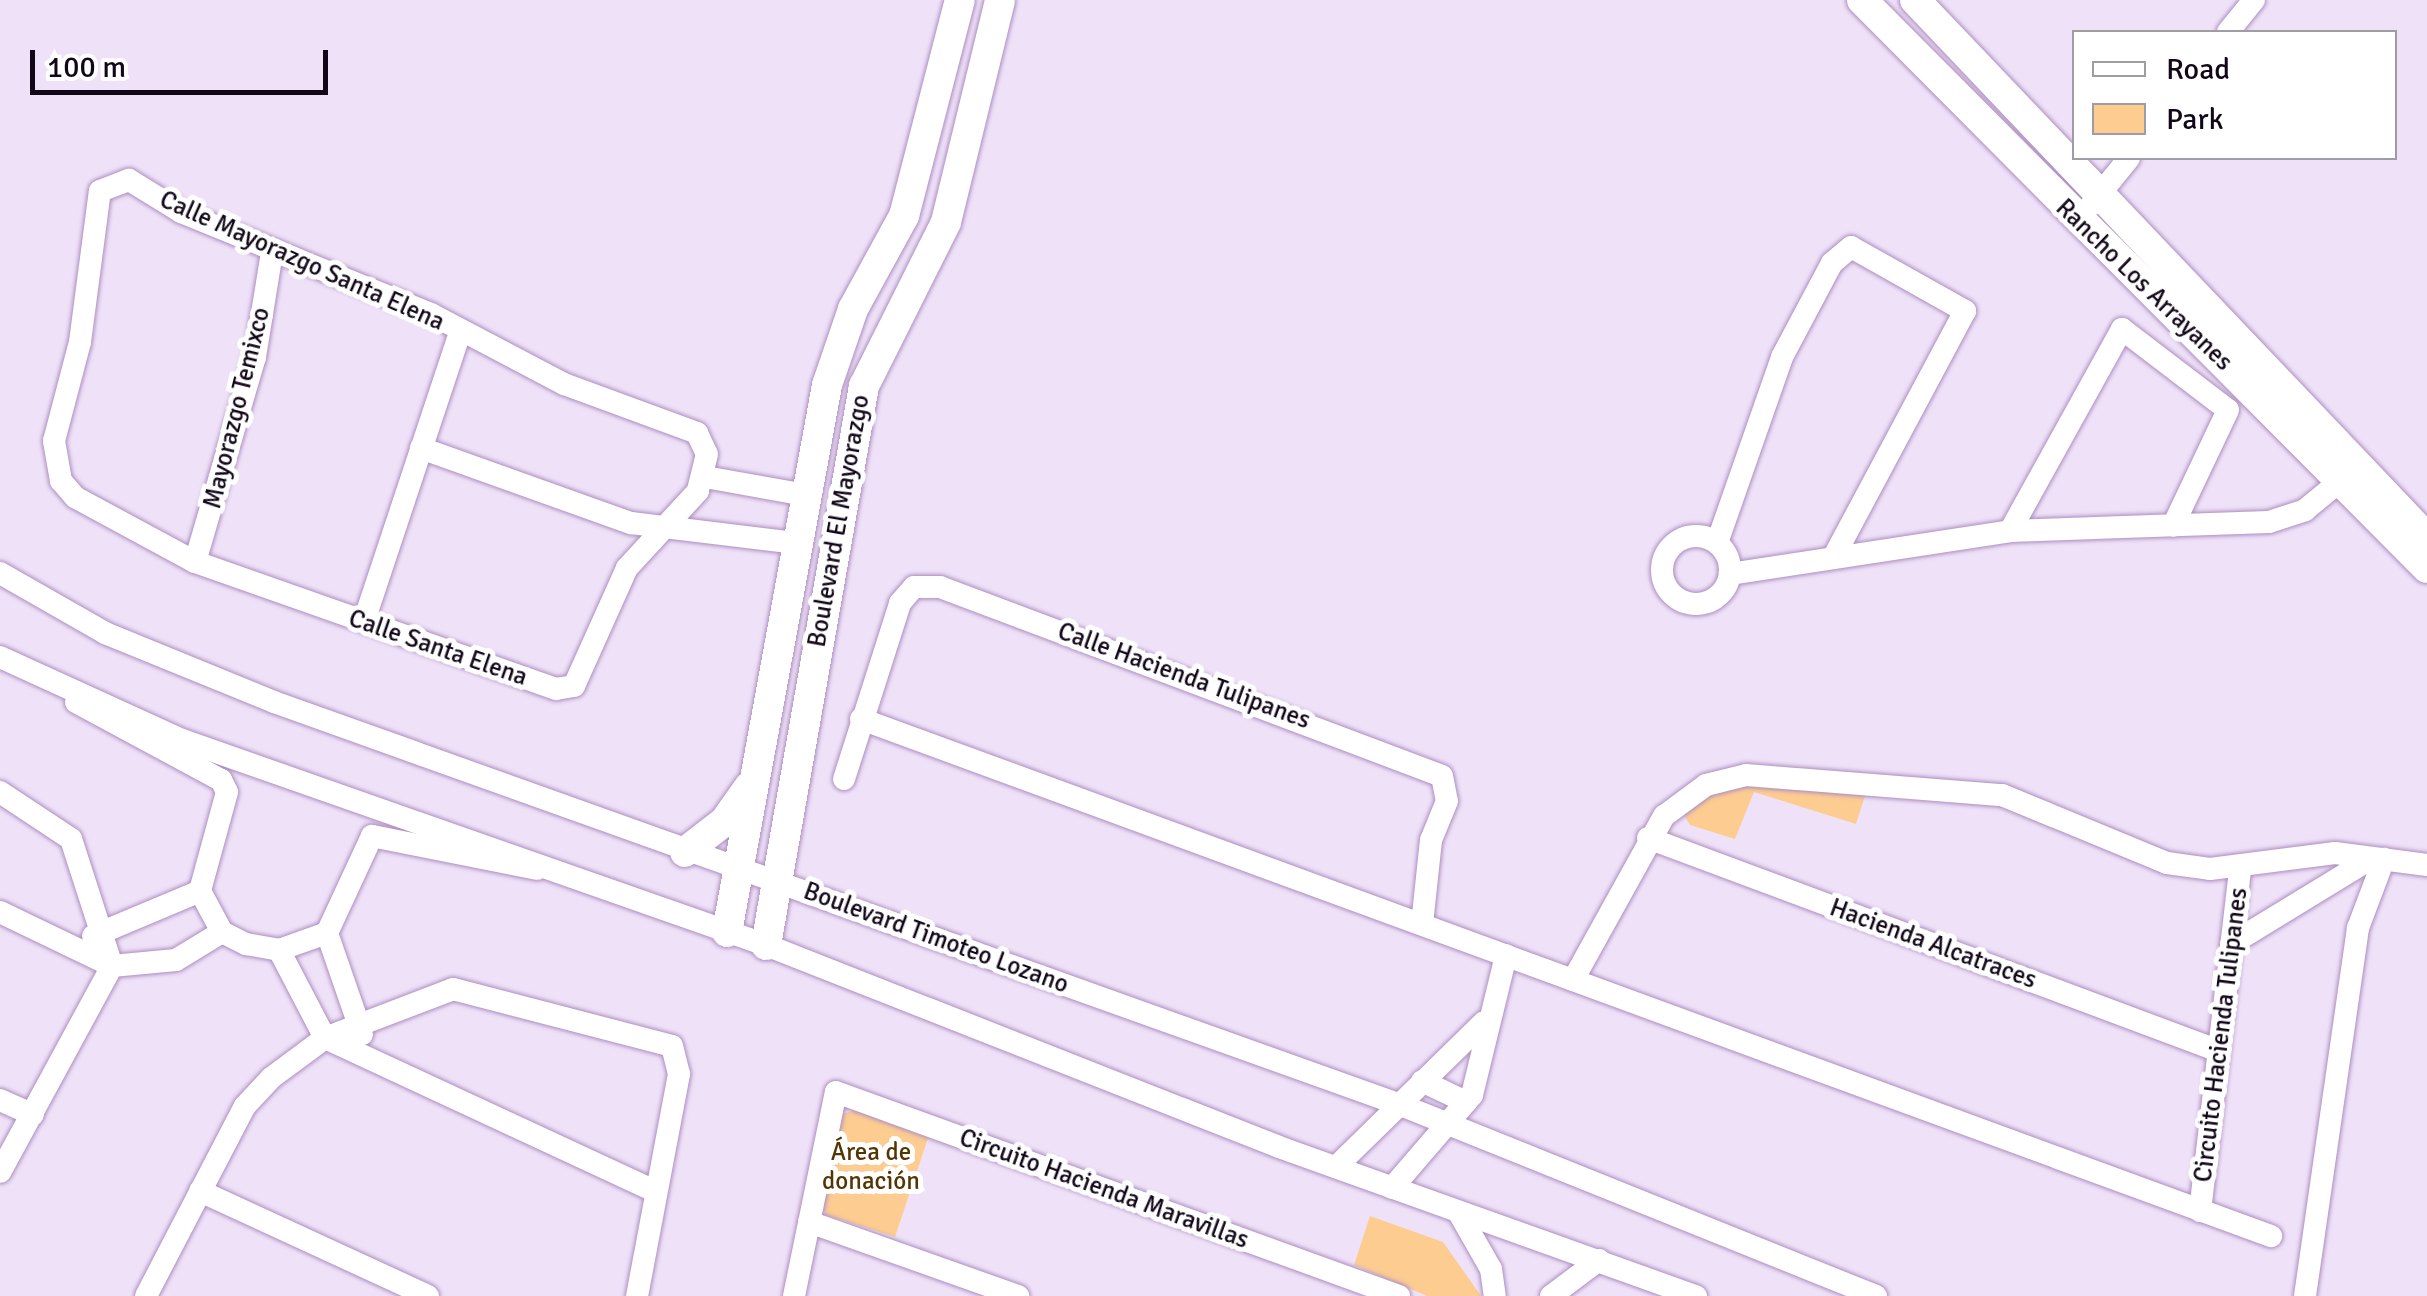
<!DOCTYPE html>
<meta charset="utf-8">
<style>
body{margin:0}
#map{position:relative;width:2427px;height:1296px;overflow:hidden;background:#efe2f8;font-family:Signika,sans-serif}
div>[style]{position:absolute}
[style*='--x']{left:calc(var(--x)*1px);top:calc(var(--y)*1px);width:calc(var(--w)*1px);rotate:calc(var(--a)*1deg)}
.green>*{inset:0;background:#fccc91}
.roads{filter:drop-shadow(0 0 2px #ad8dc1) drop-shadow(0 0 2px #ad8dc1)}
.minor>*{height:22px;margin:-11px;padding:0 11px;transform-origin:11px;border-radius:11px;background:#fff}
.minor>.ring{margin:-11px;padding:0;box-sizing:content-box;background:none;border:22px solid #fff;border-radius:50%}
.tertiary>*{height:30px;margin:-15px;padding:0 15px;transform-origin:15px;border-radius:15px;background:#fff}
span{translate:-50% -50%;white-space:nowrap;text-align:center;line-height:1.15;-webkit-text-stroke:10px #fff;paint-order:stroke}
.street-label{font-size:25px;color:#120719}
.park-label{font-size:25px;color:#543400}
.legend{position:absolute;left:2072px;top:30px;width:325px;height:130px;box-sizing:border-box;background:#fff;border:2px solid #a09ca3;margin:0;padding:12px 18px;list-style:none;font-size:30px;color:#120719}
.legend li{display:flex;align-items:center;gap:20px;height:50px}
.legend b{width:50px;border:2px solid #a09ca3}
.scale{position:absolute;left:30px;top:50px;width:298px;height:45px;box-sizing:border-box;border:5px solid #120719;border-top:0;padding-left:12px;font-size:30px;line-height:35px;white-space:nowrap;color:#120719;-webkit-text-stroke:8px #fff;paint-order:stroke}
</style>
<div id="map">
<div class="green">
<div style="clip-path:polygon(1870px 780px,1856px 824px,1754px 792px,1735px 839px,1690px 825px,1683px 813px,1710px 788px)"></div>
<div style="clip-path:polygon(856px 1110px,928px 1138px,895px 1237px,826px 1215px,819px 1194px,842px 1114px)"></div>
<div style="clip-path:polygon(1370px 1216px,1443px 1242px,1481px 1296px,1427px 1296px,1354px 1265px)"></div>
</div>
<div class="roads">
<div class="minor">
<div style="--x:2228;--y:32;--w:41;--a:-50.9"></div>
<div style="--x:129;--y:180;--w:61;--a:31.6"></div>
<div style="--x:181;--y:212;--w:270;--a:22.2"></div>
<div style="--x:431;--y:314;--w:150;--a:27.8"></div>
<div style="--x:564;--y:384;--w:142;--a:20.2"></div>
<div style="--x:697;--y:433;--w:23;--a:65"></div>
<div style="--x:707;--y:454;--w:38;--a:104"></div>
<div style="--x:698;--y:491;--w:105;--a:132.7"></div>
<div style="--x:627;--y:568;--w:129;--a:114.2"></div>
<div style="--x:574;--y:686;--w:18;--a:171"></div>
<div style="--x:556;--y:689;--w:383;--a:-160.6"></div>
<div style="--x:195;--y:562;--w:136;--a:-151.6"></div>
<div style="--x:75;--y:497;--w:21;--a:-131"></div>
<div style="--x:61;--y:481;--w:41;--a:-99.9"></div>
<div style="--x:54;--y:441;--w:102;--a:-75.3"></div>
<div style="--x:80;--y:342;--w:152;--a:-82.5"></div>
<div style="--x:100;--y:191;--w:31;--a:-21"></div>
<div style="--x:2091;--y:205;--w:60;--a:-51"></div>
<div style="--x:421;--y:448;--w:223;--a:19.7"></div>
<div style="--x:631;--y:523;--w:167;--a:6.9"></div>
<div style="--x:705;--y:477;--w:103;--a:10.1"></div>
<div style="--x:2010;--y:531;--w:231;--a:-61"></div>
<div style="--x:2122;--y:329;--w:133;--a:37.4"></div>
<div style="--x:2228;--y:410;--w:128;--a:115.4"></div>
<div class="ring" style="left:1662px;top:536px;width:46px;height:46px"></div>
<div style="--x:1717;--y:543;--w:197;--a:-70.7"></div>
<div style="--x:1782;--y:357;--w:106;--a:-62"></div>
<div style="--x:1832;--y:263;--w:25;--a:-40"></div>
<div style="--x:1851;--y:247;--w:131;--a:29.3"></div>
<div style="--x:1965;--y:311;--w:280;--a:118.1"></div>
<div style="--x:195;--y:562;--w:214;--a:-73.7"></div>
<div style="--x:255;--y:357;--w:106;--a:-80.8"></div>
<div style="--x:0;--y:573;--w:121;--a:29.7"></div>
<div style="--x:105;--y:633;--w:183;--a:22.2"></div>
<div style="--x:274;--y:702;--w:1197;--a:19.68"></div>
<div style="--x:1401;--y:1105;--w:512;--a:21.91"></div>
<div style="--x:1730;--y:574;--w:283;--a:-8.7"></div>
<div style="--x:2010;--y:531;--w:259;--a:-2"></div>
<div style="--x:2269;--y:522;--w:38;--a:-18"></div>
<div style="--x:2305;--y:510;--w:44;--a:-39.5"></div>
<div style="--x:364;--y:621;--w:305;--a:-71.6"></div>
<div style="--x:0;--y:657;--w:200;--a:24.5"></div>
<div style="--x:182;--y:740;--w:619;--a:19.34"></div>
<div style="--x:766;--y:945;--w:551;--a:21.49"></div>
<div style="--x:1279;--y:1147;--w:443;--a:19.7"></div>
<div style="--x:76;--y:702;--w:165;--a:28.3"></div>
<div style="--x:221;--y:780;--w:13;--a:63"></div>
<div style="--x:227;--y:792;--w:103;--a:105.3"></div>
<div style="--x:200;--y:891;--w:47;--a:61.8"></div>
<div style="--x:222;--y:932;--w:27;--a:27"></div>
<div style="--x:246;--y:944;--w:34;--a:10"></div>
<div style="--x:279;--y:950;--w:51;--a:-19.5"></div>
<div style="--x:327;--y:933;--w:107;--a:-65.1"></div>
<div style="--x:372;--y:836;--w:168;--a:11.3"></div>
<div style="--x:861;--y:719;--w:1502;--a:20.14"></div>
<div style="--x:844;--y:779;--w:185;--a:-72.3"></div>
<div style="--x:900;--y:603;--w:21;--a:-49"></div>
<div style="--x:914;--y:587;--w:26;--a:0"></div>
<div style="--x:940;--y:587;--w:536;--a:20.63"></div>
<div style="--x:1442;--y:776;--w:25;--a:79"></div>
<div style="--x:1447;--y:801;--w:42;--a:112.3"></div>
<div style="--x:1431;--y:840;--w:84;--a:96.1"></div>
<div style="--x:0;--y:792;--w:85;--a:33.5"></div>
<div style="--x:71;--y:839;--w:133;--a:72.1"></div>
<div style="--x:112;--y:966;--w:234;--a:118.5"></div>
<div style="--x:1648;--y:838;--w:609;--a:20.46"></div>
<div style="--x:0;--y:912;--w:124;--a:25.7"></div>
<div style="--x:112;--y:966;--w:64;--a:-5.4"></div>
<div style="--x:176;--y:960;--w:54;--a:-31.3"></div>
<div style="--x:327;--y:933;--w:107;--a:70.9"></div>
<div style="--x:93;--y:936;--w:116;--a:-22.8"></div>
<div style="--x:2231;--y:944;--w:159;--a:-31.4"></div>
<div style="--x:279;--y:950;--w:99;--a:62.4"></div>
<div style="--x:325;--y:1038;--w:363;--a:24.9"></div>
<div style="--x:1573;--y:980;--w:188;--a:-61"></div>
<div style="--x:1664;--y:816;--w:52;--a:-36.4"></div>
<div style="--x:1706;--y:785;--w:41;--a:-14"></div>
<div style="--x:1746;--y:775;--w:257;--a:4.5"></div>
<div style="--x:2002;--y:795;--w:178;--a:22.4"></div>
<div style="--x:2167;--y:863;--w:43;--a:7.9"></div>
<div style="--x:2210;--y:869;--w:126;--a:-7.3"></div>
<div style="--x:2335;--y:853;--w:93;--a:7.4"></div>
<div style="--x:1422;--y:1081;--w:49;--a:25.5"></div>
<div style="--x:0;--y:1100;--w:36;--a:24"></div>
<div style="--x:1336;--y:1167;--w:207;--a:-44.4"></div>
<div style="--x:1392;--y:1188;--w:123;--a:-49.3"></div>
<div style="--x:1472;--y:1095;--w:144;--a:-76.3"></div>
<div style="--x:200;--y:1191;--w:251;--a:24.7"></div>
<div style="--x:2200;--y:1211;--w:344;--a:-83.3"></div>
<div style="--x:1459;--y:1213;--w:64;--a:60.3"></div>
<div style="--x:1491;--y:1269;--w:27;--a:82"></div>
<div style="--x:809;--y:1222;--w:222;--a:19.5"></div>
<div style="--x:146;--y:1296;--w:214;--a:-62.5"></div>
<div style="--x:245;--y:1106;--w:38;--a:-47"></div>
<div style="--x:271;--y:1078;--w:67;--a:-36.5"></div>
<div style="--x:325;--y:1038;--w:137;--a:-20.9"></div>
<div style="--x:453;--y:989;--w:226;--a:14.6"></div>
<div style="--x:672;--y:1046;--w:29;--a:76"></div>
<div style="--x:679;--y:1074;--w:226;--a:100.7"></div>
<div style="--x:794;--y:1296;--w:208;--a:-78.4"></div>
<div style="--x:836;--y:1092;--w:599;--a:19.92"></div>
<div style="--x:1551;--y:1296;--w:60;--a:-36.9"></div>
<div style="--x:2305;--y:1296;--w:372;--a:-81.8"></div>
<div style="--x:2358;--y:928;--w:74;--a:-69.4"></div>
</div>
<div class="tertiary">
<div style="--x:1862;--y:0;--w:801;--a:45.15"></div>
<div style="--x:1915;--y:0;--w:743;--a:46.42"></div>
<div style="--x:685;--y:852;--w:51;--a:-37.8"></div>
<div style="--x:725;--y:821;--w:42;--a:-54.8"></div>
<div style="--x:727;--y:932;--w:556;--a:-79.64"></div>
<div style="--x:827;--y:385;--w:80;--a:-71.1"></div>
<div style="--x:853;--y:309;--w:106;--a:-61.3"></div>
<div style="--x:904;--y:216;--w:223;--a:-75.5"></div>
<div style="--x:766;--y:945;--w:568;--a:-80.06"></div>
<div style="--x:864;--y:386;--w:183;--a:-63.4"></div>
<div style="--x:946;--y:222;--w:228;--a:-76.3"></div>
</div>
</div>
<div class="street-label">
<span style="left:302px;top:261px;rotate:24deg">Calle Mayorazgo Santa Elena</span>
<span style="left:2144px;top:285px;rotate:44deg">Rancho Los Arrayanes</span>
<span style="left:237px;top:408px;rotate:-76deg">Mayorazgo Temixco</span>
<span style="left:839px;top:521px;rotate:-80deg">Boulevard El Mayorazgo</span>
<span style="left:438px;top:648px;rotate:19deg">Calle Santa Elena</span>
<span style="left:1184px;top:676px;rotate:20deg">Calle Hacienda Tulipanes</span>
<span style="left:936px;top:938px;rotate:20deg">Boulevard Timoteo Lozano</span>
<span style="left:1933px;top:944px;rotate:20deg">Hacienda Alcatraces</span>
<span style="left:2221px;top:1035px;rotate:-83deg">Circuito Hacienda Tulipanes</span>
<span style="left:1104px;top:1189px;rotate:20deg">Circuito Hacienda Maravillas</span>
</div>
<div class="park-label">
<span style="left:871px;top:1167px">Área de<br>donación</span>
</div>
<ul class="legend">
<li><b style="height:12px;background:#fff"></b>Road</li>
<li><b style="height:28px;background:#fccc91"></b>Park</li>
</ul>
<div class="scale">100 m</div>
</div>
